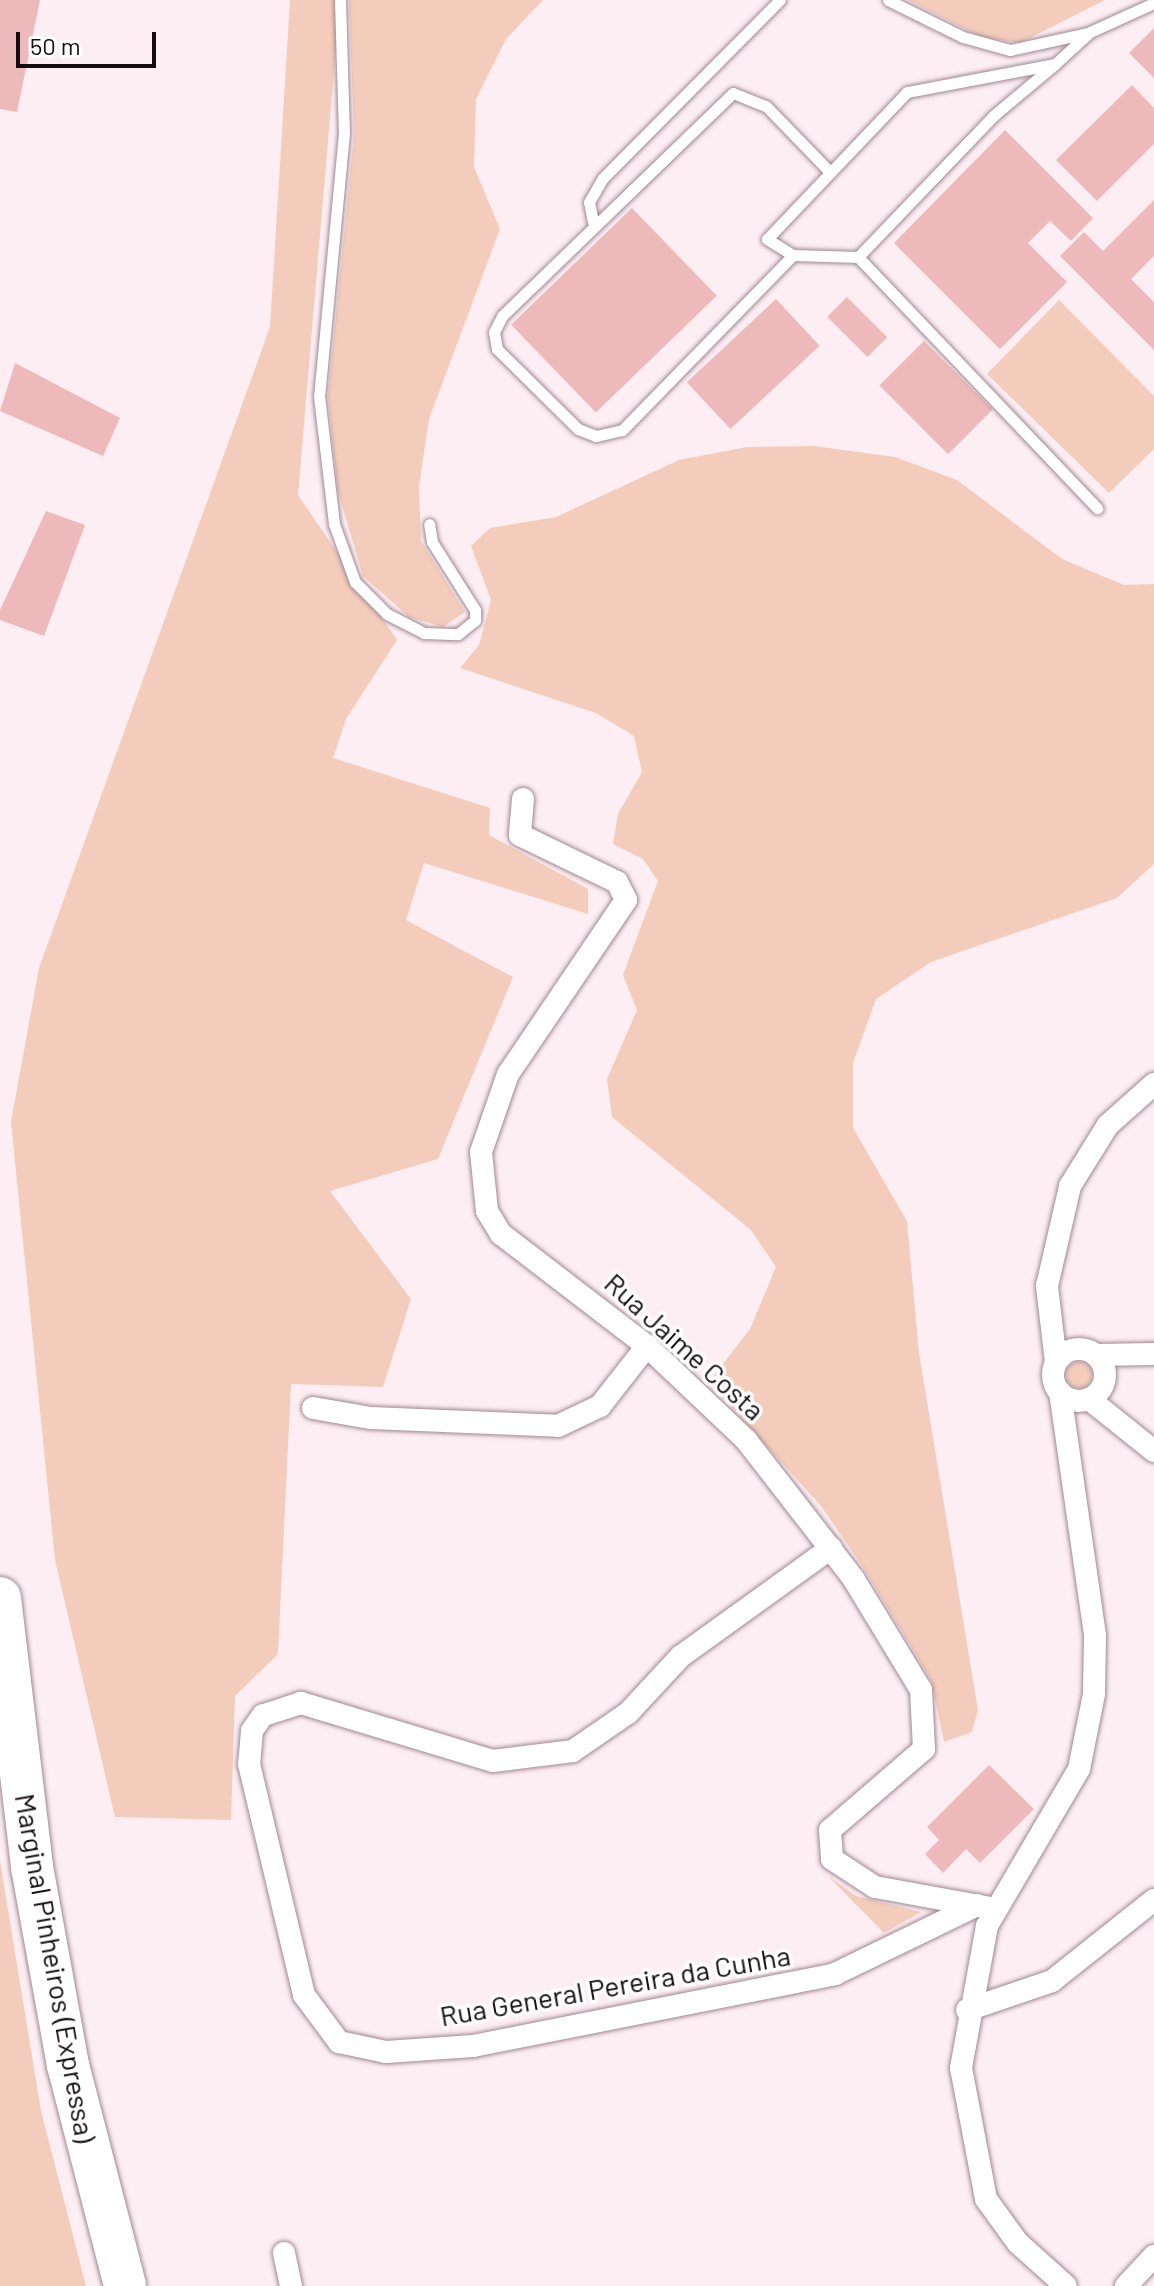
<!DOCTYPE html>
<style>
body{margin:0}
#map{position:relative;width:1154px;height:2286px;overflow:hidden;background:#fdeef4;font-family:Barlow,sans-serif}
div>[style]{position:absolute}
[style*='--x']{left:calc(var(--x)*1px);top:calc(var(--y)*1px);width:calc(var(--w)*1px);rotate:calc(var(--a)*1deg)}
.green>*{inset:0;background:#f4ccbc}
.round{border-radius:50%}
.building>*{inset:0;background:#eeb9ba;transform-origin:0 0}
.roads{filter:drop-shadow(0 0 2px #9f8892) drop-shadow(0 0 2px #9f8892)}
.lane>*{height:11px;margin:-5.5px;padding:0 5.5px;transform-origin:5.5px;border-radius:5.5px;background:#fff}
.street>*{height:22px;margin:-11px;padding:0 11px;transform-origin:11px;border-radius:11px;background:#fff}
.street>.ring{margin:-11px;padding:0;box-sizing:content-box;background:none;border:22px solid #fff;border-radius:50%}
.highway>*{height:42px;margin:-21px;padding:0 21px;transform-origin:21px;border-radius:21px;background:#fff}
span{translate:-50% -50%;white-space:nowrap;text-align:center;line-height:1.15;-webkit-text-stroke:7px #fff;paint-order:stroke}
.street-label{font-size:28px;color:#140c0f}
.scale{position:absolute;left:16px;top:32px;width:140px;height:36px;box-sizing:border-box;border:4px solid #140c0f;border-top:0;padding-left:10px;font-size:24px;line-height:28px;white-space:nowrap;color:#140c0f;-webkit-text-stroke:6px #fff;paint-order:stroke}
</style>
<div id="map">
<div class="green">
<div style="clip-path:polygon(290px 0,340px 0,298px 495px,397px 640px,346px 719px,333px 758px,490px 808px,489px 835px,588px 889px,588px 914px,424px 863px,406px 920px,513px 977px,438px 1159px,330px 1191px,411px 1299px,383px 1387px,291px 1384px,278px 1654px,235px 1696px,231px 1820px,115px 1817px,55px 1560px,11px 1122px,39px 968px,270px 327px)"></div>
<div style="clip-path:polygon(349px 0,543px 0,506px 39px,476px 99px,474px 167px,500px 229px,429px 419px,419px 486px,421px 541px,465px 612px,443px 627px,409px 617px,363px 576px,338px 492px,328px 396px,354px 134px)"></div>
<div style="clip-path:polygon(908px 0,1105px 0,1020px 43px,981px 37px)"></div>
<div style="clip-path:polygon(1059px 300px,1154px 396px,1154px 449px,1109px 493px,987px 374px)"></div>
<div style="clip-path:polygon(814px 446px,895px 457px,957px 480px,1062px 559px,1124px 585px,1154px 584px,1154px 864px,1117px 898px,931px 962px,876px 999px,853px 1063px,853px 1128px,907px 1221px,919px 1353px,978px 1710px,972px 1732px,944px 1742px,931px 1680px,863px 1567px,821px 1506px,709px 1382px,750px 1329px,776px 1267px,751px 1230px,612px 1117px,607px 1079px,637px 1010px,623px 975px,658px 881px,643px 859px,613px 844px,618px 814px,642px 772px,634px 736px,596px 713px,460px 668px,479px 645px,491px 600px,471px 546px,490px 528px,556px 517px,679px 460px,747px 447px)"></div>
<div class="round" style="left:1066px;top:1362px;width:26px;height:26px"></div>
<div style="clip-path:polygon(0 1861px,41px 2111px,86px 2286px,0 2286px)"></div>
<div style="clip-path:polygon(827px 1875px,856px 1896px,921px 1912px,884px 1933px)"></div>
</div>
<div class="building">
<div style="clip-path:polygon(0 0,40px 0,17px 112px,0 109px)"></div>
<div style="clip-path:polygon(1154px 28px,1154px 78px,1129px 53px)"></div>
<div style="clip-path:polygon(1132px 85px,1154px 108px,1154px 144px,1097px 201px,1056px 160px)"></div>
<div style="clip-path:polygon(1005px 130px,1093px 218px,1071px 241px,1050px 221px,1028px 243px,1067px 282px,1000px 349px,894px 243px)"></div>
<div style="clip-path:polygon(1154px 200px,1154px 256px,1131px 279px,1154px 302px,1154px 350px,1060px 256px,1084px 232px,1103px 251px)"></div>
<div style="left:632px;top:208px;width:122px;height:168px;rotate:46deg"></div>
<div style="left:847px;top:297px;width:57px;height:28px;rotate:45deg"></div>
<div style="left:776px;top:299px;width:64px;height:122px;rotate:47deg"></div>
<div style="left:924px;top:341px;width:97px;height:63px;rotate:45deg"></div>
<div style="clip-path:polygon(15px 363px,120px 418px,103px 456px,0 411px)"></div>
<div style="clip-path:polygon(46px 511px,85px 525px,44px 636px,0 620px,0 610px)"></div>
<div style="clip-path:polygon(989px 1765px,1034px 1809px,980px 1863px,966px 1849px,943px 1873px,925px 1854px,939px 1840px,927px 1827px)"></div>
</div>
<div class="roads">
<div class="lane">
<div style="--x:340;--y:0;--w:133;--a:88.3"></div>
<div style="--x:344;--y:133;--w:264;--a:95.4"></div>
<div style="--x:319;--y:396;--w:129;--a:83.3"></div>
<div style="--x:334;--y:524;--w:62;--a:70.1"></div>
<div style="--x:355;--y:582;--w:45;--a:45"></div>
<div style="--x:387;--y:614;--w:42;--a:27.2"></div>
<div style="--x:424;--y:633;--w:34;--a:2"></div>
<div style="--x:458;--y:634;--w:22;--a:-39"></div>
<div style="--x:475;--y:620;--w:10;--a:-90"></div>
<div style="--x:475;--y:610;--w:80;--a:-122.3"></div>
<div style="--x:432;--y:542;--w:18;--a:-99"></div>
<div style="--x:888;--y:0;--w:84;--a:26.3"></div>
<div style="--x:963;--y:37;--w:49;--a:15.5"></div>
<div style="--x:1010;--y:50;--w:79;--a:-12.4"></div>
<div style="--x:1055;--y:64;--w:151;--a:169.3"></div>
<div style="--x:907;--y:92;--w:203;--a:133.6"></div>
<div style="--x:767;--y:239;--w:31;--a:32"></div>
<div style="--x:793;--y:255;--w:65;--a:1.8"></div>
<div style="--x:858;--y:257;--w:195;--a:-46.2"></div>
<div style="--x:993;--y:116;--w:81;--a:-40"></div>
<div style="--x:1055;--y:64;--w:47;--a:-42.4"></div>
<div style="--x:1090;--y:32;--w:70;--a:-24.4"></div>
<div style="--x:593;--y:222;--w:20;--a:-101"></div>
<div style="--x:589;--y:202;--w:28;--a:-60"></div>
<div style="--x:603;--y:178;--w:251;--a:-45.2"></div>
<div style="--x:793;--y:255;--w:245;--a:134.3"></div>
<div style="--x:622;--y:430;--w:27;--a:167"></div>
<div style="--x:596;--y:436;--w:19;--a:-159"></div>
<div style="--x:578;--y:429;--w:114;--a:-135.4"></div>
<div style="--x:497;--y:349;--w:17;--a:-100"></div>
<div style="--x:494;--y:332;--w:18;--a:-63"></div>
<div style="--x:502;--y:316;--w:321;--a:-44"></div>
<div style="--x:733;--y:93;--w:35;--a:22"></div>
<div style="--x:766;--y:106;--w:91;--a:45.9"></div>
<div style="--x:858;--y:257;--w:347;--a:46.4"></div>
</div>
<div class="street">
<div style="--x:523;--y:799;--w:36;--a:95"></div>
<div style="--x:520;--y:835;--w:108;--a:25.9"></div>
<div style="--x:617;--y:882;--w:20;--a:63"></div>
<div style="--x:626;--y:900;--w:210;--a:124.1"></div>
<div style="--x:508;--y:1074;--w:83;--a:109.1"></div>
<div style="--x:481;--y:1152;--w:59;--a:84.2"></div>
<div style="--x:487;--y:1211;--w:27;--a:59"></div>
<div style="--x:501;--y:1234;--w:184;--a:37.5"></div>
<div style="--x:647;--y:1346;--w:137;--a:43.5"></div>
<div style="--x:746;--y:1440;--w:175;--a:52.2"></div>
<div style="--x:853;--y:1578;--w:131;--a:58.7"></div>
<div style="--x:921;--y:1690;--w:59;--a:87.1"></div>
<div style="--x:924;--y:1749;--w:124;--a:139.2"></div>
<div style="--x:830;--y:1830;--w:29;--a:86"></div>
<div style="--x:832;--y:1859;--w:51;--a:33.1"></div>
<div style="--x:875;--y:1887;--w:123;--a:10.3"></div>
<div class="ring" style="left:1053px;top:1349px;width:30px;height:30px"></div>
<div style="--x:1096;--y:1355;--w:58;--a:-1"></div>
<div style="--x:1056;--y:1362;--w:77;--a:-96.8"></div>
<div style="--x:1047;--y:1286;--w:103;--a:-77"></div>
<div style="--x:1070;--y:1186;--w:72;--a:-58.1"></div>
<div style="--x:1108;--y:1125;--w:62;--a:-41.7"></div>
<div style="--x:1060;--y:1392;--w:246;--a:81.8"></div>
<div style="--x:1095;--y:1636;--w:58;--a:91"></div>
<div style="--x:1094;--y:1694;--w:76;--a:101.3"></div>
<div style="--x:1079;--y:1769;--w:182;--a:120.4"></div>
<div style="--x:987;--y:1926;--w:144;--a:100.4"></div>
<div style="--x:961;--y:2068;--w:133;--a:79.2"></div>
<div style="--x:986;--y:2199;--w:54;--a:54"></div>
<div style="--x:1018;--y:2243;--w:64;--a:41.9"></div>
<div style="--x:1089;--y:1399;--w:83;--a:38.7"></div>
<div style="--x:313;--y:1408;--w:59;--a:9.8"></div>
<div style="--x:371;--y:1418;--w:187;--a:2.4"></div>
<div style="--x:558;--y:1426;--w:47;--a:-25.5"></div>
<div style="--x:600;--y:1406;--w:76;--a:-51.9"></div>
<div style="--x:831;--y:1548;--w:185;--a:144.2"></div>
<div style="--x:681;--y:1656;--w:78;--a:132.9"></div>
<div style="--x:628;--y:1713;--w:67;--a:145.4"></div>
<div style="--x:573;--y:1751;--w:81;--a:172.9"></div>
<div style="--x:493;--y:1761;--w:201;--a:-163.2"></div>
<div style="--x:301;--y:1703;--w:40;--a:162"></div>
<div style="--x:263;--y:1715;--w:19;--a:125"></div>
<div style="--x:252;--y:1731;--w:33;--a:95"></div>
<div style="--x:249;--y:1764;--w:237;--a:76.6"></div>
<div style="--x:304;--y:1995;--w:59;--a:53.3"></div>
<div style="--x:339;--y:2042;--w:48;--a:12"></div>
<div style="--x:386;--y:2052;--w:87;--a:-3.9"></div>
<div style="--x:473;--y:2046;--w:369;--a:-11.2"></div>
<div style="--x:835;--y:1974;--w:158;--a:-25.9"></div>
<div style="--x:967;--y:2010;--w:90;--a:-18.8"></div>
<div style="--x:1052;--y:1981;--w:130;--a:-38.5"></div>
<div style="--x:284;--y:2253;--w:34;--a:78"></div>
<div style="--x:1126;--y:2286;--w:41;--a:-47"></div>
</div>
<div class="highway">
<div style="--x:0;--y:1598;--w:271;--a:83.2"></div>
<div style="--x:32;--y:1867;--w:201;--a:79.7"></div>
<div style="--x:68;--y:2065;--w:228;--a:75.5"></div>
</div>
</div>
<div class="street-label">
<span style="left:685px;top:1346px;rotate:42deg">Rua Jaime Costa</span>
<span style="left:56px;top:1968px;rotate:80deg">Marginal Pinheiros (Expressa)</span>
<span style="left:615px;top:1985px;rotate:-10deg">Rua General Pereira da Cunha</span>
</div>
<div class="scale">50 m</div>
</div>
